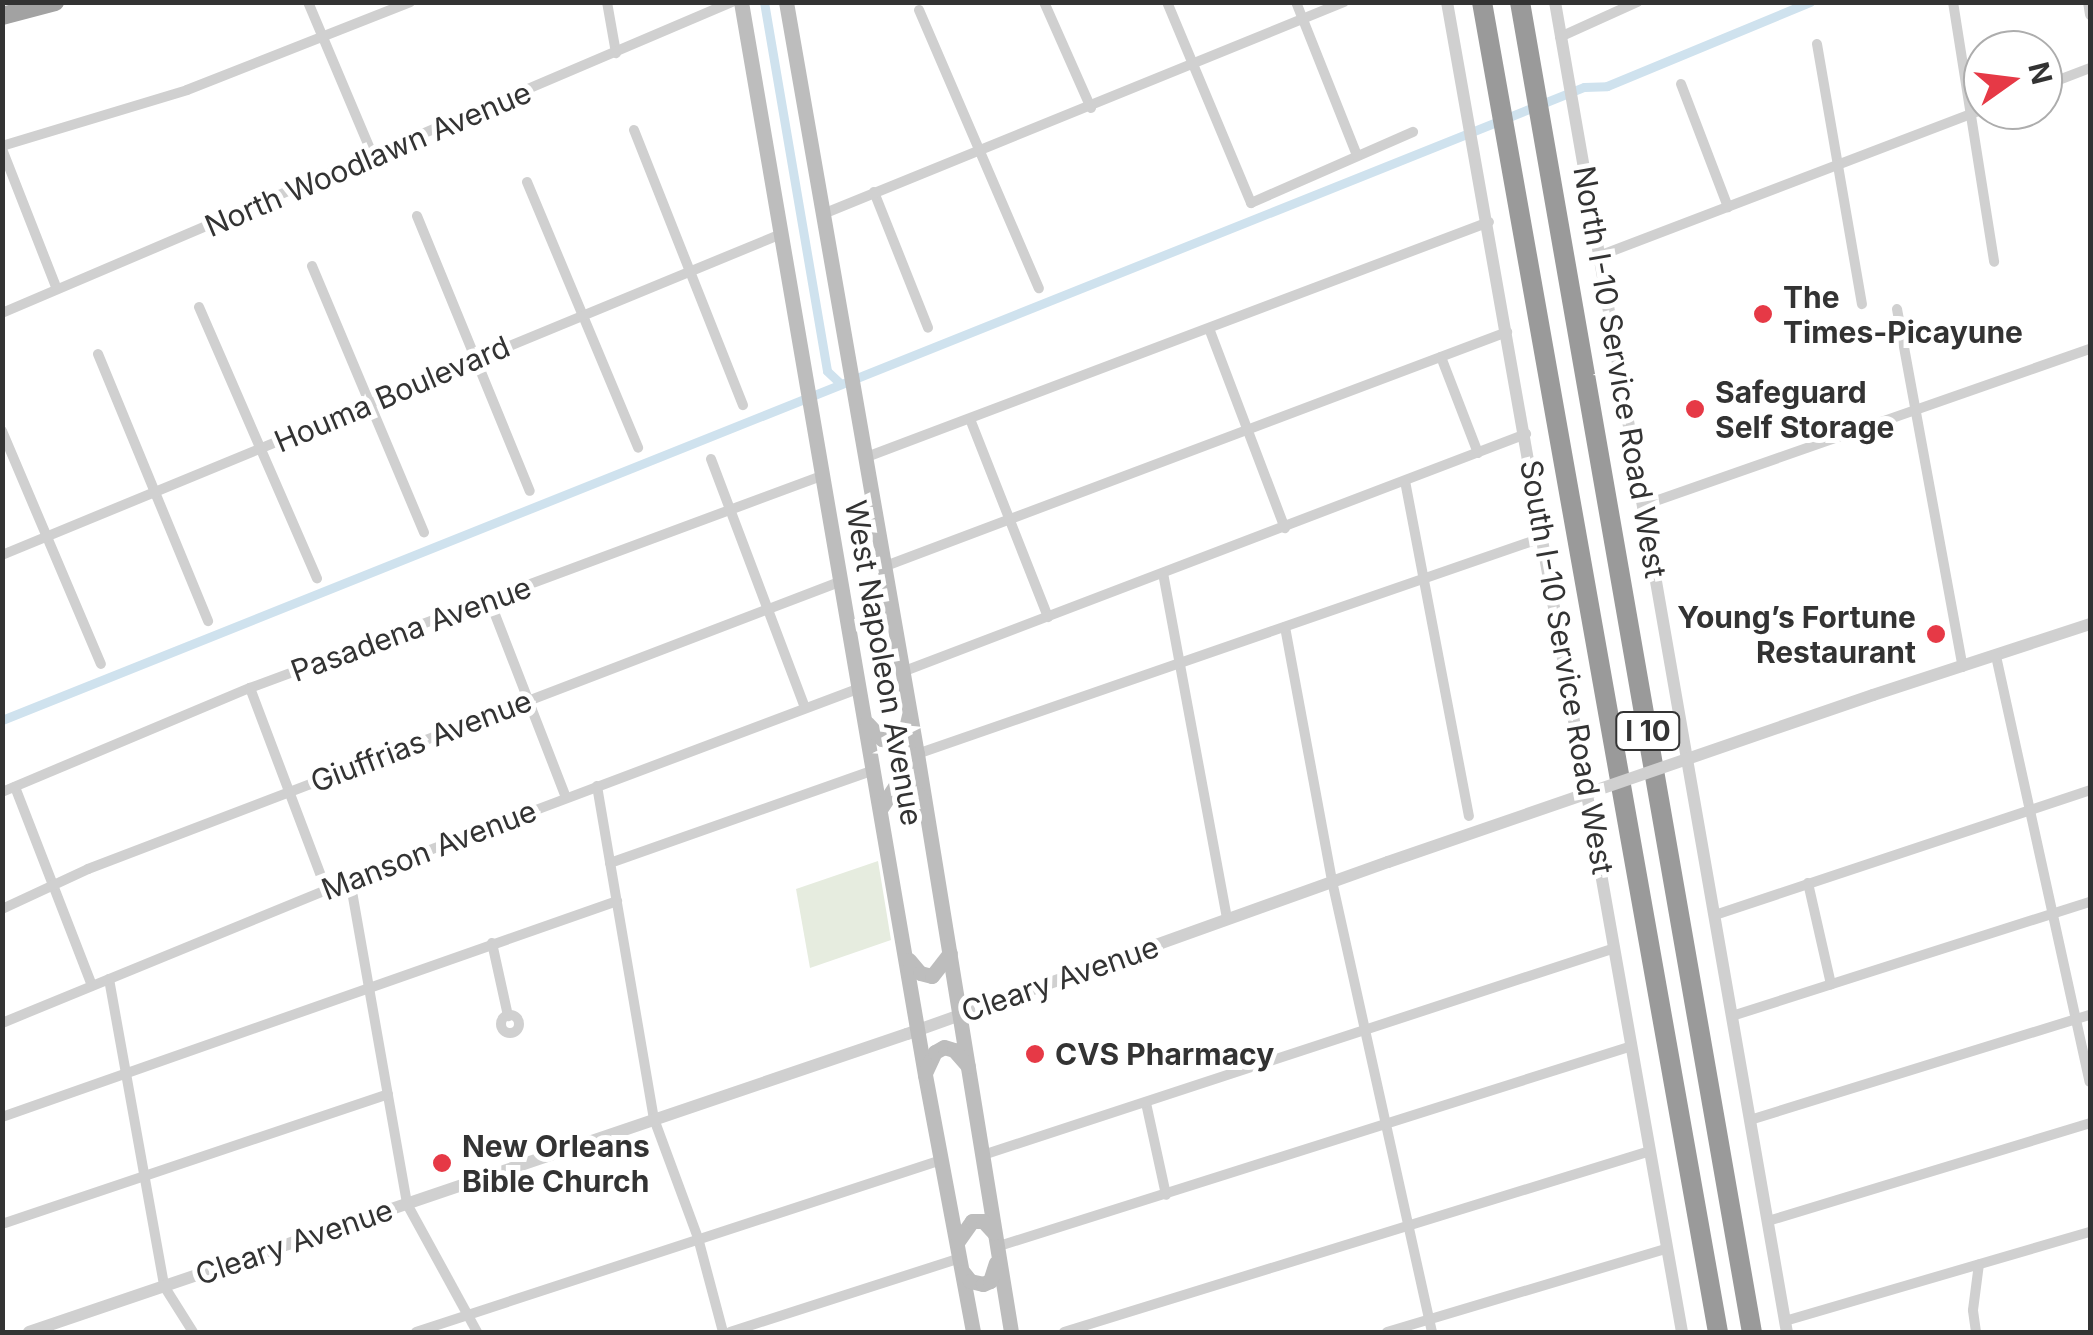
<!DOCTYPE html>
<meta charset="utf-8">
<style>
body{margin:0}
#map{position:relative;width:2093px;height:1335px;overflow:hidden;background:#fff;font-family:Inter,sans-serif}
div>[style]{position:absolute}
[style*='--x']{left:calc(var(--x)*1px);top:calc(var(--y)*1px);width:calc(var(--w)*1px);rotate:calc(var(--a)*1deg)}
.green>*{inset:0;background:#e6ecdf}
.canal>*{height:9px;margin:-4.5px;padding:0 4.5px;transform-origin:4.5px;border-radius:4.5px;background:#cfe2ee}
.minor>*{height:10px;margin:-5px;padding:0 5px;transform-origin:5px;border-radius:5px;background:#d0d0d0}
.minor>.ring{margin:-5px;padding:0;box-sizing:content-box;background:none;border:10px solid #d0d0d0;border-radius:50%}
.tertiary>*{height:12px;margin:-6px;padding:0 6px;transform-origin:6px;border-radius:6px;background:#d0d0d0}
.secondary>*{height:15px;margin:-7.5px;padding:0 7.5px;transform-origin:7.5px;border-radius:7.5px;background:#bdbdbd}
.trunk>*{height:18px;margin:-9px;padding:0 9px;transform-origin:9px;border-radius:9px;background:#a2a2a2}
.motorway>*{height:20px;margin:-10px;padding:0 10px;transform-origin:10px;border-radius:10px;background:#9a9a9a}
.tertiary-bridge>*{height:12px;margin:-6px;padding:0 6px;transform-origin:6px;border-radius:6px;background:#d0d0d0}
.dots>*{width:28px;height:28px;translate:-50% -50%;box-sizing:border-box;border:5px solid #fff;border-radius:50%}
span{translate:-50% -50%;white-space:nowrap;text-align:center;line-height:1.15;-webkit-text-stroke:10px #fff;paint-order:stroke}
.shield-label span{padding:2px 8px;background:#fff;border:2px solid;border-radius:8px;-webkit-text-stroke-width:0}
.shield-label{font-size:28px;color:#333;font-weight:700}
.street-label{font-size:30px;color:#333}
.poi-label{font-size:30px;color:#333;font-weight:700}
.left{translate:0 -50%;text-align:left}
.right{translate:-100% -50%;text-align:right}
.frame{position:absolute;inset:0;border:5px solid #333;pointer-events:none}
.north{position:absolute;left:1963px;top:30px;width:100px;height:100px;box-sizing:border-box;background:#fff;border:2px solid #adadad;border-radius:50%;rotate:76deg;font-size:28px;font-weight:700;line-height:40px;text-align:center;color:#333}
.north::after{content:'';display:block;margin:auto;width:35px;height:45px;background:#e63946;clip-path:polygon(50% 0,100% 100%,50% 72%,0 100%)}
</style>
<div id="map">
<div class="green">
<div style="clip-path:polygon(878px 861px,891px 940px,810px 968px,796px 889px)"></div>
</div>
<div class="canal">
<div style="--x:764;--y:2;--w:374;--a:80.3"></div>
<div style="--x:827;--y:371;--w:19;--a:43"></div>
<div style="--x:2;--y:720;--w:1704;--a:-21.81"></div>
<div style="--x:1584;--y:87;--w:23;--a:-2"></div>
<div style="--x:1607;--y:86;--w:220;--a:-22.5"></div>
</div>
<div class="minor">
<div style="--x:308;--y:2;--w:167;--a:67.1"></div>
<div style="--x:607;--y:2;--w:52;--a:80"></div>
<div style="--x:1044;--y:2;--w:116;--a:66.1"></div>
<div style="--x:1167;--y:2;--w:218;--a:67.3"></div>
<div style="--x:1251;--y:203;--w:177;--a:-23.7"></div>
<div style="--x:1296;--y:2;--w:165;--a:68.3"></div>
<div style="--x:1953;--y:2;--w:263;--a:81"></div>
<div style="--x:2088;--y:2;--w:13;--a:81"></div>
<div style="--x:919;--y:10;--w:303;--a:66.7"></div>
<div style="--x:1560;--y:37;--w:85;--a:-24.4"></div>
<div style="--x:1817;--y:44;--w:264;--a:80.2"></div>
<div style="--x:1681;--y:84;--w:132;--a:69.1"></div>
<div style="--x:2043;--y:86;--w:50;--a:-21"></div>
<div style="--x:634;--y:130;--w:296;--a:68.4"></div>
<div style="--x:2;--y:146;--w:193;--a:-16.8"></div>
<div style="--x:187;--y:90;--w:240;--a:-21.5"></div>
<div style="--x:2;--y:149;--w:150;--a:68.6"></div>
<div style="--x:527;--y:182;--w:288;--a:67.3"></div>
<div style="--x:874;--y:192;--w:146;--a:68.3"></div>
<div style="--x:823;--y:214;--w:562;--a:-22.14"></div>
<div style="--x:417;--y:216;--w:297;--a:67.7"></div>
<div style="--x:1599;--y:256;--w:411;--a:-20.9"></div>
<div style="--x:312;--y:266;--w:289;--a:67.2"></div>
<div style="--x:199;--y:307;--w:296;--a:66.5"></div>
<div style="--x:1897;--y:309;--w:364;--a:79.6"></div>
<div style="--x:2;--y:313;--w:793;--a:-23.08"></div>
<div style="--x:1210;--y:331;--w:211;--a:69.2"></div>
<div style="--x:98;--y:354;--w:289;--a:67.6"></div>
<div style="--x:1441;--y:357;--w:103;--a:68.9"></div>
<div style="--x:970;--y:419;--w:213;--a:68.5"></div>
<div style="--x:2;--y:431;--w:253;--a:67"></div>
<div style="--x:864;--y:458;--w:668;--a:-20.69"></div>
<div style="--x:711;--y:459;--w:266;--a:69.3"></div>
<div style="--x:1405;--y:481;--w:341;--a:79.2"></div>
<div style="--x:1644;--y:505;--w:472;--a:-19.3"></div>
<div style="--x:2;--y:555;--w:843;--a:-22.39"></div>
<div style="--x:883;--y:567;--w:667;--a:-20.64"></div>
<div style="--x:1163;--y:573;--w:351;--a:79.5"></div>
<div style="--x:489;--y:599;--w:213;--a:68.8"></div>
<div style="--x:1285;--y:627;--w:258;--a:79.5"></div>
<div style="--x:1332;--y:881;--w:462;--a:77.5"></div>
<div style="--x:1996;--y:656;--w:436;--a:77.6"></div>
<div style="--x:902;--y:672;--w:668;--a:-20.88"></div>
<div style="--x:250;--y:688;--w:215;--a:69.3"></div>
<div style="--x:917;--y:754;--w:663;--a:-19.09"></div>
<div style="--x:597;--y:786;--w:338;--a:80.3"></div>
<div style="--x:654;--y:1119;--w:127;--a:69.7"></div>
<div style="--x:698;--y:1238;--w:97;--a:75.1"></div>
<div style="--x:15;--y:787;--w:213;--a:68.8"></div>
<div style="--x:2;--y:792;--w:269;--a:-22.8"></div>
<div style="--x:250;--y:688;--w:612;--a:-20.36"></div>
<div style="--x:610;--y:863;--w:280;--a:-19.4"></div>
<div style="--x:350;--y:880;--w:329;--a:80"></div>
<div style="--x:407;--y:1204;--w:146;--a:61.3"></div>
<div style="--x:1808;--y:883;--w:104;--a:77.2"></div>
<div style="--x:2;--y:909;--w:95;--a:-24.9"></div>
<div style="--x:88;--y:869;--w:807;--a:-20.91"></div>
<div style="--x:1715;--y:915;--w:395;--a:-18.4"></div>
<div style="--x:492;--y:943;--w:75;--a:77.6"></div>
<div style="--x:109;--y:979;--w:312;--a:79.8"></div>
<div style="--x:164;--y:1286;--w:54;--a:57.8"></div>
<div class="ring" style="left:501px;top:1015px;width:8px;height:8px"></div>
<div style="--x:1732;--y:1016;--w:376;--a:-17.7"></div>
<div style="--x:2;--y:1023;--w:376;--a:-22.3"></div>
<div style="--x:350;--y:880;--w:545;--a:-20.63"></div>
<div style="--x:1146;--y:1103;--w:94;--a:77.7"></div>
<div style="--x:2;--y:1117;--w:652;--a:-19.35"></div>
<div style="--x:1750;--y:1120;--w:356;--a:-17.2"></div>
<div style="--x:983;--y:1155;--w:665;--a:-18.14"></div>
<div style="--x:1768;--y:1221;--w:337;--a:-16.9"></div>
<div style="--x:5;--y:1223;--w:404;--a:-18.6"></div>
<div style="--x:996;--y:1247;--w:667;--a:-17.54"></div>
<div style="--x:1785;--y:1321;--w:318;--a:-16.3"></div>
<div style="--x:416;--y:1332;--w:552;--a:-18.14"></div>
<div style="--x:730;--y:1332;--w:242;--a:-17.8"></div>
<div style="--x:1064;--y:1332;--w:613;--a:-17.16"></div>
<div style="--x:1387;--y:1332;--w:293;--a:-16.6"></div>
<div style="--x:1976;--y:1332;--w:22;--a:-98"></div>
<div style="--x:1973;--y:1310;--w:46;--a:-82.6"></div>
</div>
<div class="tertiary">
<div style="--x:1447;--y:2;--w:1351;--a:79.98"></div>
<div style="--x:1555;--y:2;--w:1350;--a:80.11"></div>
<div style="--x:1873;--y:695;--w:228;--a:-18.1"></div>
<div style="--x:29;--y:1332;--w:927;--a:-18.75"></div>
<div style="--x:907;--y:1034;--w:511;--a:-19.68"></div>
</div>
<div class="secondary">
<div style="--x:741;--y:2;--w:1089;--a:80.27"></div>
<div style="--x:925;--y:1075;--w:261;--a:79.4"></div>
<div style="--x:786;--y:2;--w:763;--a:80.12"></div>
<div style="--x:917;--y:754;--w:586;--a:80.76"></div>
<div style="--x:867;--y:723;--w:22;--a:47"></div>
<div style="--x:882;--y:739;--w:12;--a:9"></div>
<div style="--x:894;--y:741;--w:18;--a:-47"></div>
<div style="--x:906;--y:728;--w:13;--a:-77"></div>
<div style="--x:881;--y:808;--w:27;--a:-57"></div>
<div style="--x:896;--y:785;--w:13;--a:0"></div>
<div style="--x:909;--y:785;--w:19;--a:47"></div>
<div style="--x:909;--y:960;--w:17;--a:50"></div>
<div style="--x:920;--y:973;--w:12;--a:14"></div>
<div style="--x:932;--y:976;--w:29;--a:-52"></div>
<div style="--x:925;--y:1073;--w:23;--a:-65"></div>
<div style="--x:935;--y:1052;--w:10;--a:-29"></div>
<div style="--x:944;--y:1047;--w:10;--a:17"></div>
<div style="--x:954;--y:1050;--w:21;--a:49"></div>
<div style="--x:958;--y:1241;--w:24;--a:-55"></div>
<div style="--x:972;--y:1221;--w:11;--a:0"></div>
<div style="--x:983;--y:1221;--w:16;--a:47"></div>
<div style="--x:963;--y:1272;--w:11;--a:52"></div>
<div style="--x:970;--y:1281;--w:13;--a:13"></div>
<div style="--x:983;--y:1284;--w:8;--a:-23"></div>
<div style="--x:990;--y:1281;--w:19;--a:-72"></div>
</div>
<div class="trunk">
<div style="--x:2;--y:16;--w:55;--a:-14.8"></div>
</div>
<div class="motorway">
<div style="--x:1482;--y:2;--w:1351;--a:79.94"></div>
<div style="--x:1520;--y:2;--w:1350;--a:80.11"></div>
</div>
<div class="tertiary-bridge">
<div style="--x:1388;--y:862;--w:513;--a:-19"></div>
</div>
<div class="dots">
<div style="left:1763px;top:314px;background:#e63946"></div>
<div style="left:1695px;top:409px;background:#e63946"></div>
<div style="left:1936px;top:634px;background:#e63946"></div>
<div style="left:1035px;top:1054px;background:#e63946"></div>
<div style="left:442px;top:1163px;background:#e63946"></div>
</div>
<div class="shield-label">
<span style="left:1648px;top:731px">I 10</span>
</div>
<div class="street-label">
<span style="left:368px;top:159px;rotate:-23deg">North Woodlawn Avenue</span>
<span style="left:1620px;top:372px;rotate:80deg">North I-10 Service Road West</span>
<span style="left:392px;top:394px;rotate:-23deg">Houma Boulevard</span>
<span style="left:411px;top:629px;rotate:-20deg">Pasadena Avenue</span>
<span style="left:884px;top:663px;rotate:80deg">West Napoleon Avenue</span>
<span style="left:1567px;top:667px;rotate:80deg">South I-10 Service Road West</span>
<span style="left:421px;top:741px;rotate:-21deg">Giuffrias Avenue</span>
<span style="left:429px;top:850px;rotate:-21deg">Manson Avenue</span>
<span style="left:1060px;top:979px;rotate:-19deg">Cleary Avenue</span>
<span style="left:294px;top:1242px;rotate:-19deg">Cleary Avenue</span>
</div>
<div class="poi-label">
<span class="left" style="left:1783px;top:314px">The<br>Times-Picayune</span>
<span class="left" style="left:1715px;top:409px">Safeguard<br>Self Storage</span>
<span class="right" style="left:1916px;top:634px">Young’s Fortune<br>Restaurant</span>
<span class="left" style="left:1055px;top:1054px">CVS Pharmacy</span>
<span class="left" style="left:462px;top:1163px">New Orleans<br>Bible Church</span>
</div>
<div class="frame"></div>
<div class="north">N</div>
</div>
